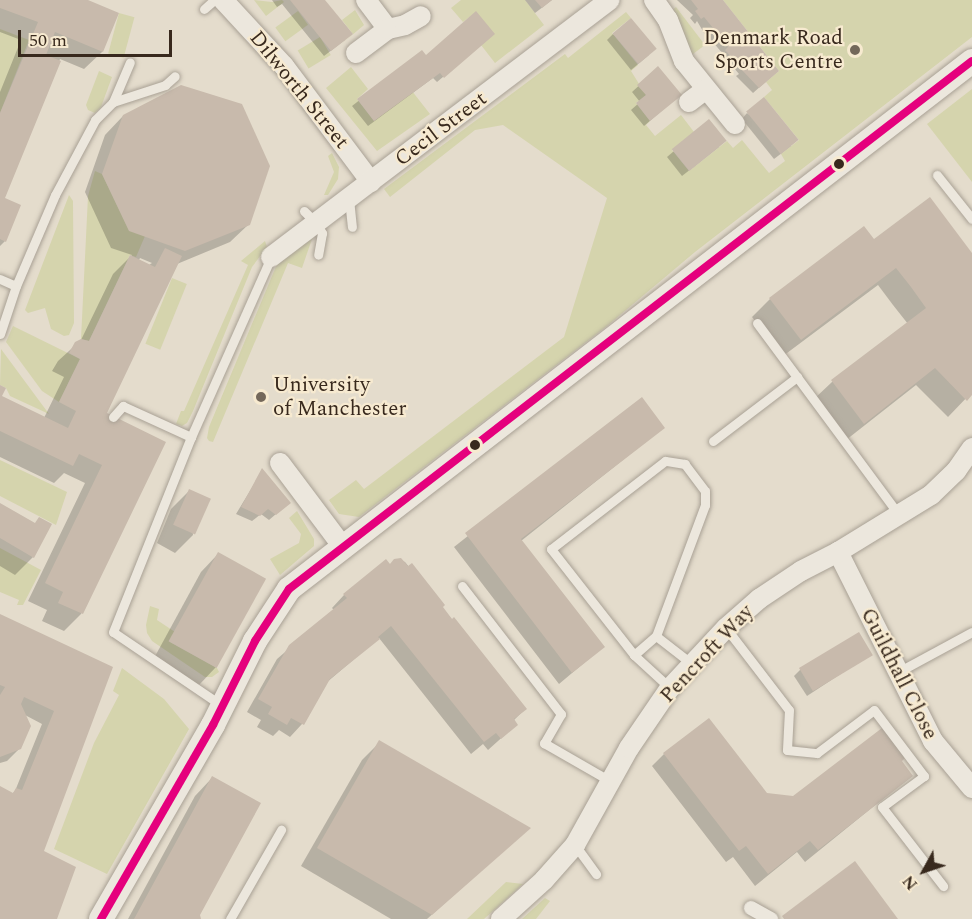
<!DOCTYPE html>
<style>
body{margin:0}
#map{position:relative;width:972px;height:919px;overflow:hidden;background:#e4dccc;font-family:Spectral,serif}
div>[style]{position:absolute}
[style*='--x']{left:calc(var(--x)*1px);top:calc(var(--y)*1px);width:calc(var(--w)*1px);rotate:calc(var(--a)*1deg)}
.green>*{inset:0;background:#d5d4ad;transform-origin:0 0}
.shadow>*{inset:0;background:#0003}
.building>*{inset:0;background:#c8baac;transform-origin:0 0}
.roads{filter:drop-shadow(0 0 2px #a9a195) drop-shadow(0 0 2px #a9a195)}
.service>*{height:9px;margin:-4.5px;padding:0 4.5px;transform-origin:4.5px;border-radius:4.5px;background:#ece7dd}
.pedestrian>*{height:14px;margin:-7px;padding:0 7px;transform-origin:7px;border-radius:7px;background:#ece7dd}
.minor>*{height:20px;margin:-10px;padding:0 10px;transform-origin:10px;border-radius:10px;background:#ece7dd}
.tertiary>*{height:24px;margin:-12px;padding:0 12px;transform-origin:12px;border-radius:12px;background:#ece7dd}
.bus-1>*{height:8px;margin:-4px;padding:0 4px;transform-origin:4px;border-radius:4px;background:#e5007d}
.dots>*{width:16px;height:16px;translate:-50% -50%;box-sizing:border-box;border:3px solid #f7ead0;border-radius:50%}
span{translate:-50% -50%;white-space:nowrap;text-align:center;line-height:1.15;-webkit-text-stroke:4.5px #f7ead0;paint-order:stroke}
.poi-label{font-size:21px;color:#38291d}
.right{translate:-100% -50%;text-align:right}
.left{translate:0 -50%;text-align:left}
.street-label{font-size:21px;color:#38291d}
.north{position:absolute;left:894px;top:841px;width:60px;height:60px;-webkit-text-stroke:4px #f7ead0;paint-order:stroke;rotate:230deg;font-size:16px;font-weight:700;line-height:24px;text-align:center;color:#38291d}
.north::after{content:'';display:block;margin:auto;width:21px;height:27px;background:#38291d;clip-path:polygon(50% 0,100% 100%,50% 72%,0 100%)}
.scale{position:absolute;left:18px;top:30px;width:154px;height:27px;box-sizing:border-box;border:3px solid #38291d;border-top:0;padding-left:8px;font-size:18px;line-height:21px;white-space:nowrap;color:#38291d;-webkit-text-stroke:4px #f7ead0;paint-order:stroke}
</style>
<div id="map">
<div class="green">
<div style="clip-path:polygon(254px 0,272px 2px,282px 0,284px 2px,266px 16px)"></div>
<div style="clip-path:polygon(461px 0,525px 0,544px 25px,495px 63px,481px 45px,476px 12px,463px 22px,451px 8px)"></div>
<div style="clip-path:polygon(723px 0,972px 0,972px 37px,695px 252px,607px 326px,359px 517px,339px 514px,329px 500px,356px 480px,364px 489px,564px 337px,607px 198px,503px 125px,475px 130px,390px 197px,384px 189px,565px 54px,568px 58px,626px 12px,631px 18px,612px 33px,638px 65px,631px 71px,646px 95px,636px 103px,650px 121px,646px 125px,655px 136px,681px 115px,694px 132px,672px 150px,689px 171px,727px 141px,733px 148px,742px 140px,769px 173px,785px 161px,781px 154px,799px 140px,764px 97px,772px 90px,766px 82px,779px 71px)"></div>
<div style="clip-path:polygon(676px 7px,705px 45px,693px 54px,691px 54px,672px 10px)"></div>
<div style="clip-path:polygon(355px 10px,364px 25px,338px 47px,353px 34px,342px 20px)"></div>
<div style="left:298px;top:11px;width:17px;height:28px;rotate:54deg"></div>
<div style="left:119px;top:13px;width:16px;height:42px;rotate:15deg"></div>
<div style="clip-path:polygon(0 29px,29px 40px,0 113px)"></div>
<div style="left:320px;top:37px;width:21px;height:26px;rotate:59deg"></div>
<div style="clip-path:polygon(351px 67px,368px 89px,357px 99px,374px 121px,412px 91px,430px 114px,377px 151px,326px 88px)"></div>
<div style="clip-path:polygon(99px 71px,112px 77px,101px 107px,95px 113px,88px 110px,86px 105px)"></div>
<div style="clip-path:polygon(972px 89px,972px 182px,927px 124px)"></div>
<div style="clip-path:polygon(332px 153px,339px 167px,338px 179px,328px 195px,324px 195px,334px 172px,328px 156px)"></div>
<div style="clip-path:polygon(95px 171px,102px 174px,129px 230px,145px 236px,136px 257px,130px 255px,89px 341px,81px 339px,88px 196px)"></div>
<div style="clip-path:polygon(69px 195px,73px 201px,74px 323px,69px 335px,64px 336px,51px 329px,45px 308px,28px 313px,25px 310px)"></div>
<div style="clip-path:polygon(313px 236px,302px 268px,288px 263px,213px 442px,209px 441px,207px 438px,209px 427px,277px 264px)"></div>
<div style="clip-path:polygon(265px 241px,267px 247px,252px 267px,193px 411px,187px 423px,182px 426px,176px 424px,181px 411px,184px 411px,248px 265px,241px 261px)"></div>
<div style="left:172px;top:278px;width:16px;height:71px;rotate:22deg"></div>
<div style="clip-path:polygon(13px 326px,80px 359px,59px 402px,42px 391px,6px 342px)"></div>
<div style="clip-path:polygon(1px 349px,49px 414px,10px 396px,6px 388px,0 385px)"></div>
<div style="clip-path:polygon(0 460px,67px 492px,56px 525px,0 496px)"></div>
<div style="clip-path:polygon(297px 511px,314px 539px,314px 546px,280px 575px,270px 559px,299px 543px,301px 534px,289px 518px)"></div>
<div style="clip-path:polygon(0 548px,41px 570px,23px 605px,17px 605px,19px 600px,0 592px)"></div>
<div style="clip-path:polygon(150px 606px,159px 609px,157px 620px,175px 632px,170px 642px,217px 668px,219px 672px,212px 677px,205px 677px,152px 641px,147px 633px,146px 625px)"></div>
<div style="clip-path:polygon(122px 668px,164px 699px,189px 729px,107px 874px,54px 849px,94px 743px,119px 695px,113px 691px)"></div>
<div style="clip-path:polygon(506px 882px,523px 884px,484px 919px,467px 919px)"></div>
<div style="clip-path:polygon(545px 898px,550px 901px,536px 919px,522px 919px)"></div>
</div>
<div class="shadow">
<div style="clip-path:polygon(0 0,84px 0,117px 13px,102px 52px,84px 69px,60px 59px,3px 199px,5px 241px,0 246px,0 92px,21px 40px,0 32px)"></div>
<div style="clip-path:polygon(272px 0,322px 0,345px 40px,324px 56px,282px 4px,277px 7px)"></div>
<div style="clip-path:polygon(525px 0,552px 0,535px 13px)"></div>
<div style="clip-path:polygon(677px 0,721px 0,771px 77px,753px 93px,736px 76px,739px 74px,729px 62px,726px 64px,720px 57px,723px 54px,712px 41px,710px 43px,697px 21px,695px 24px,690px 18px,693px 15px)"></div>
<div style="clip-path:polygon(613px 34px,649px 55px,631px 70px,607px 40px)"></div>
<div style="clip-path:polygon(487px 40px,437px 82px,433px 78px,368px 126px,352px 106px,421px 52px,425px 58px)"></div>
<div style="clip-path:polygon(658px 68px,680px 95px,644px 126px,631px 110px,640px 102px,632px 92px)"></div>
<div style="clip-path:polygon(747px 113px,791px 146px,774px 159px,742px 119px)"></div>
<div style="clip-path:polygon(evenodd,123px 116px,249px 224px,230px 242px,177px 264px,105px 414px,164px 442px,81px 614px,64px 631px,42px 621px,47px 610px,28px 601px,85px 483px,64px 473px,54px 483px,0 457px,0 386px,0 397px,44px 418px,64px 377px,52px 371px,58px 361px,81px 340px,113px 274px,132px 255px,111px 248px,85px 192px,105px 135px,123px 116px,140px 258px,152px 263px,149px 265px,139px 260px,140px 258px)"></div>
<div style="clip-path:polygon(709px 121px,719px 147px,682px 176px,667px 157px)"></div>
<div style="clip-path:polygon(874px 241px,972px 256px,972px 392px,948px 417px,916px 385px,846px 440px,814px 399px,832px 382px,908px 324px,893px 305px,878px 285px,783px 356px,752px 317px,770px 299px)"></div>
<div style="clip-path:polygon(641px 399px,663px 428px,521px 541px,603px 647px,559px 684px,454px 547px)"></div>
<div style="clip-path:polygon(262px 471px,283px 508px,269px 520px,261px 514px,252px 521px,236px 514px)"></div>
<div style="clip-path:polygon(189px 491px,193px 535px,175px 553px,157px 543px,171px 509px)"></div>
<div style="clip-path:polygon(0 505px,33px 557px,15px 575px,0 566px)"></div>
<div style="clip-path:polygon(218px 554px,216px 667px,199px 685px,153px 660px,201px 572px)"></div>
<div style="clip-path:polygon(398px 559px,405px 562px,525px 709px,513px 721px,516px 725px,488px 750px,483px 744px,471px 754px,379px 638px,326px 683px,302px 724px,290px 737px,279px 730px,273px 736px,257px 727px,261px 720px,247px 712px,277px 659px,334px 610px,332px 608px,344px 595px)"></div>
<div style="clip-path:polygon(0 616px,111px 668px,42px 852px,55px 919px,0 919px,0 788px,12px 794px,15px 791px,42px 724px,25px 715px,20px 748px,7px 761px,0 763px)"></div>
<div style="clip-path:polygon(871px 654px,807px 696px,794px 676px,800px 670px)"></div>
<div style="clip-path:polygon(380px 742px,528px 829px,427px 919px,391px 919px,301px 866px,362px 760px)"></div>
<div style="clip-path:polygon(664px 754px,766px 794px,794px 798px,900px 762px,911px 776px,805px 862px,797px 852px,755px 886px,733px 857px,726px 862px,652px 766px)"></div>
<div style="clip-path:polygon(212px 778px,199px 919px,128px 919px,195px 796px)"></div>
</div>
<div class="building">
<div style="clip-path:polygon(0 0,88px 0,119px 13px,103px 52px,55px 32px,46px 55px,61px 61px,5px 198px,21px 205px,6px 242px,0 239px,0 113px,38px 22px,0 8px)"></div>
<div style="clip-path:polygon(290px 0,325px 0,353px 34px,331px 51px)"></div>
<div style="clip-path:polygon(535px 0,552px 0,542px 8px)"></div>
<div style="clip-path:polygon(691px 0,723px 0,779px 71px,759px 88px,741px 69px,744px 67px,736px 57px,733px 59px,725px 50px,728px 47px,719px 36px,716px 38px,710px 30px,713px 28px,704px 17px,701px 19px,695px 11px,698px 9px)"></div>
<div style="clip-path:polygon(476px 11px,495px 34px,444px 78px,440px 73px,374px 121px,357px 99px,422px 50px,426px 55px)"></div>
<div style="left:631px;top:18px;width:40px;height:24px;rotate:50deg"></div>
<div style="clip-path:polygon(658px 66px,682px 95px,650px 121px,636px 103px,646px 95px,637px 85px)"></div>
<div style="clip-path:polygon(181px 85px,242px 104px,270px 166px,250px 225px,185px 251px,129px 231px,102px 174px,123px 115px)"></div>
<div style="left:764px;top:97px;width:55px;height:23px;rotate:51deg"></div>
<div style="left:709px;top:119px;width:28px;height:48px;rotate:51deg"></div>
<div style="clip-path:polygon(930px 197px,972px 253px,972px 395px,967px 401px,935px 368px,864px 424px,831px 380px,926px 308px,911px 287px,896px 268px,801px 340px,769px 298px,864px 226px,874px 239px)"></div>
<div style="clip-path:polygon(165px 248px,182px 256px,107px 413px,166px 442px,83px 614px,58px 603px,63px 592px,45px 583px,102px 465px,79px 454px,73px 466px,0 431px,0 385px,6px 388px,2px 396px,68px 428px,76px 411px,59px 402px,80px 359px,69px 353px,75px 342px,81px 339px,89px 341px,130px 255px,155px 267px)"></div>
<div style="clip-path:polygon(642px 397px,665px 428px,521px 539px,605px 647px,572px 673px,465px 533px)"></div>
<div style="clip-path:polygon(262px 468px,291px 503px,276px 515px,268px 509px,260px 516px,241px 507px)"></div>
<div style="left:189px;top:489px;width:24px;height:39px;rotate:24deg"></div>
<div style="clip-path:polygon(0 503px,35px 523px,39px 517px,52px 524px,34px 558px,0 538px)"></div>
<div style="left:218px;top:552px;width:55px;height:102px;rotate:29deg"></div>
<div style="clip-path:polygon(401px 558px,408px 566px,412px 563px,445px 605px,443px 607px,452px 619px,454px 617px,527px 709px,514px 719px,518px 725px,501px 739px,496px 733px,484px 742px,391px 626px,378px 637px,380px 639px,330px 679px,304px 725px,291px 718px,287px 725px,268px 714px,272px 707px,258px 699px,289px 645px,347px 598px,343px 594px,386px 559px,390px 564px,394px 559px)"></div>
<div style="clip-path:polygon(0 614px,113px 667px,44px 851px,76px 867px,57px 919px,0 919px,0 786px,13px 793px,16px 788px,22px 790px,54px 711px,24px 697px,21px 704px,31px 726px,21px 749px,0 757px,0 695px,5px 687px,0 685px)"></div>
<div style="left:859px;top:632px;width:27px;height:70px;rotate:59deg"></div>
<div style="clip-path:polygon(709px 718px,767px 793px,793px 796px,882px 728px,905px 758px,902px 761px,913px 776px,818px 850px,810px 841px,768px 874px,746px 846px,739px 851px,663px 753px)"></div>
<div style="clip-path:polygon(379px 740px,531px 828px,432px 915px,317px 848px)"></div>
<div style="clip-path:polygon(212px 776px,261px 803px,200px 915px,201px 919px,134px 919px)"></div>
<div style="clip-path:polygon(855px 861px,898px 919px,784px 919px,782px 916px)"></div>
</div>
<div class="roads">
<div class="service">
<div style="--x:204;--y:9;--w:13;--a:-42"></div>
<div style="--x:113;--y:102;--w:55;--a:-18.1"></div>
<div style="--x:165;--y:85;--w:13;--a:-42"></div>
<div style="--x:937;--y:175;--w:56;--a:51.5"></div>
<div style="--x:349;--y:199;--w:28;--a:84"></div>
<div style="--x:304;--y:211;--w:17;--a:45"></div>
<div style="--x:316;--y:223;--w:12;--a:59"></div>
<div style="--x:322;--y:233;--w:22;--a:100"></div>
<div style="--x:0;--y:279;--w:17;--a:24"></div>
<div style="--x:757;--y:323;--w:239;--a:53.5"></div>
<div style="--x:0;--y:334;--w:51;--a:-71.6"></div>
<div style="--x:16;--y:286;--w:99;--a:-66.8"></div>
<div style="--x:55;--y:195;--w:85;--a:-61.9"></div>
<div style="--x:95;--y:120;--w:25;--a:-45"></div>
<div style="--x:113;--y:102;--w:43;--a:-67"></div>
<div style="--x:113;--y:417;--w:15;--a:-48"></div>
<div style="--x:123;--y:406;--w:75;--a:24.5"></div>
<div style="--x:713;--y:441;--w:106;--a:-37.3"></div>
<div style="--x:462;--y:586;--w:162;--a:52.3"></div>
<div style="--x:561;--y:714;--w:34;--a:120"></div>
<div style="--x:544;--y:743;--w:76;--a:29.9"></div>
<div style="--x:726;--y:628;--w:103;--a:52.5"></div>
<div style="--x:789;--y:710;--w:40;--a:92.9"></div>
<div style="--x:787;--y:750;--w:30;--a:6"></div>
<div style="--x:817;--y:753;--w:71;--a:-37"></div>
<div style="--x:874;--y:710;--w:83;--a:52.9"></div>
<div style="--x:924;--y:776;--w:52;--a:143.6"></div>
<div style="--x:882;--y:807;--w:100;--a:52.3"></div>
<div style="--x:656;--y:636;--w:46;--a:37.9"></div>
<div style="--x:634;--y:655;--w:29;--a:-41"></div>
<div style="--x:656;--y:636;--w:140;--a:-69.5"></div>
<div style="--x:705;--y:505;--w:14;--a:-90"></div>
<div style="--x:705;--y:491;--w:34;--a:-127"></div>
<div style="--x:685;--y:464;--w:20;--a:-171"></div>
<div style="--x:665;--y:461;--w:144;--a:142.3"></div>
<div style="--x:551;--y:549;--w:135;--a:51.9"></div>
<div style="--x:634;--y:655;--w:49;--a:42.5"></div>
<div style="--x:898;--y:672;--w:84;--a:-28.4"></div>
<div style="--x:221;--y:705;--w:130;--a:-145.9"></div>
<div style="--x:113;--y:632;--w:210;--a:-68.2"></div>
<div style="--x:191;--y:437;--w:197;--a:-66"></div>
<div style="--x:575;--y:845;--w:36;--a:54"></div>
<div style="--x:230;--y:919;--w:103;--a:-60.2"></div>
</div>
<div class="pedestrian">
<div style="--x:751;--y:908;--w:23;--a:29"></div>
</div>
<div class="minor">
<div style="--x:223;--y:0;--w:90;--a:47.3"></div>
<div style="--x:284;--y:66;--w:145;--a:53.1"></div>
<div style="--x:366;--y:0;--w:36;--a:53"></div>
<div style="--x:654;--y:0;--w:24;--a:55"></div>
<div style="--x:668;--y:20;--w:44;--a:68.7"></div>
<div style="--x:684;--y:61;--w:81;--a:51"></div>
<div style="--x:356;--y:53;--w:40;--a:-37"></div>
<div style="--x:388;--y:29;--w:17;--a:-13"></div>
<div style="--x:405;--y:25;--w:18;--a:-29"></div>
<div style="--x:689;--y:102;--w:21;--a:-37"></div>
<div style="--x:271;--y:257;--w:425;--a:-37.2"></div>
<div style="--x:280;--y:463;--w:105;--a:53.1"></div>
<div style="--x:838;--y:552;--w:212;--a:63.3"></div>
<div style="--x:933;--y:741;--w:61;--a:50.3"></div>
<div style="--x:501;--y:919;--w:58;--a:-42.2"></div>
<div style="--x:544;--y:880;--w:47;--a:-48.5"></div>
<div style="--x:575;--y:845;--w:111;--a:-60.9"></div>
<div style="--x:629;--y:748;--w:73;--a:-55.7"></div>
<div style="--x:670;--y:688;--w:82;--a:-47"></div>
<div style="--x:726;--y:628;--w:44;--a:-41.3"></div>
<div style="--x:759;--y:599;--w:50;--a:-33.7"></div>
<div style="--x:801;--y:571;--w:42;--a:-27.2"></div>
<div style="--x:838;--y:552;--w:109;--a:-31.5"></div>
<div style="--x:931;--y:495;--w:35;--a:-44"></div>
<div style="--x:956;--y:471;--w:28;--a:-55"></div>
</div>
<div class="tertiary">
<div style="--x:101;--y:919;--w:224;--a:-60"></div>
<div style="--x:213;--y:725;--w:94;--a:-63.4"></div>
<div style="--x:255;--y:641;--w:62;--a:-56.8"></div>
<div style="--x:289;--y:589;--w:863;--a:-37.71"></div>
</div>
</div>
<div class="bus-1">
<div style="--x:101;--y:919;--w:224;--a:-60"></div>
<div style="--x:213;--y:725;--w:94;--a:-63.4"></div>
<div style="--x:255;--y:641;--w:62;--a:-56.8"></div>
<div style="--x:289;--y:589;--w:863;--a:-37.71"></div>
</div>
<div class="dots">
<div style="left:855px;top:50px;background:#74685a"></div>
<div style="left:839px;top:164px;background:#38291d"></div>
<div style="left:261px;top:397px;background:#74685a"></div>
<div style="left:475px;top:445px;background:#38291d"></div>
</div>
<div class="poi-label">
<span class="right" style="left:843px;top:50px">Denmark Road<br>Sports Centre</span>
<span class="left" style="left:273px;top:397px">University<br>of Manchester</span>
</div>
<div class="street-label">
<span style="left:299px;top:90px;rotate:51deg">Dilworth Street</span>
<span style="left:441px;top:129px;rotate:-37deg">Cecil Street</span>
<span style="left:707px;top:654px;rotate:-47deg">Pencroft Way</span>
<span style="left:899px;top:674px;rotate:63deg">Guildhall Close</span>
</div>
<div class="north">N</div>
<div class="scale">50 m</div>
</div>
